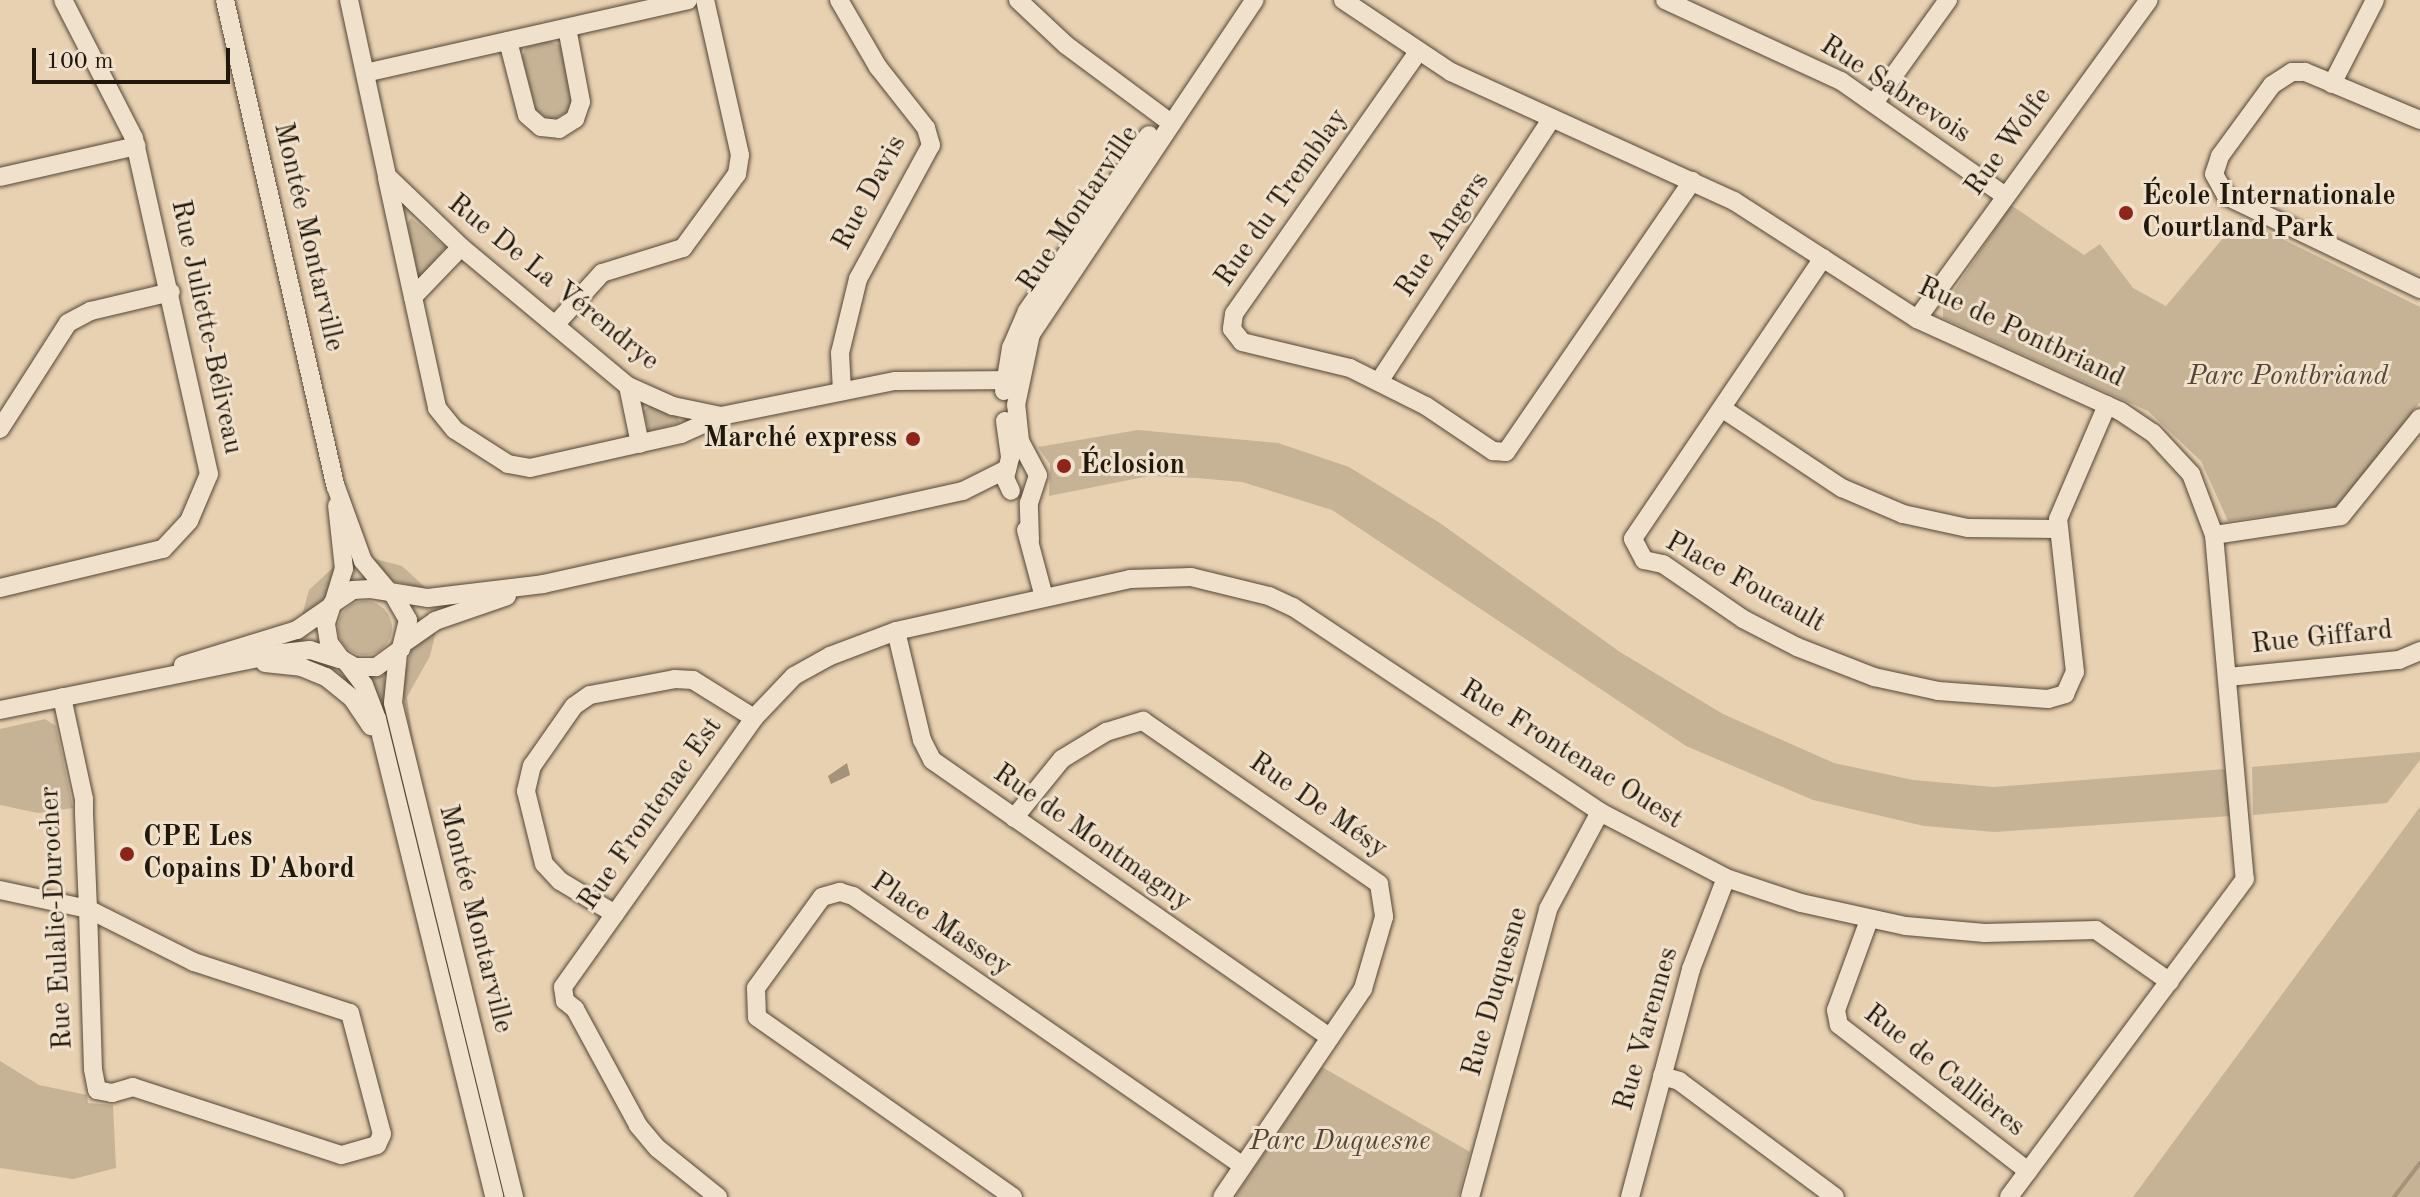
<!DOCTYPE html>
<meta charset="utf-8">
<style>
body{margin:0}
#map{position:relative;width:2420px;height:1197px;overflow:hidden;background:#e8d1b1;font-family:"Old Standard TT",serif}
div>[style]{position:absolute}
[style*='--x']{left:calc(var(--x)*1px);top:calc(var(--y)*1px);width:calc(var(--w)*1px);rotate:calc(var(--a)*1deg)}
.green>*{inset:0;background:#c6b295}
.round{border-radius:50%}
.water>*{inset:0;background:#a49279}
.stream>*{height:4px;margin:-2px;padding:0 2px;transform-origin:2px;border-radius:2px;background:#a49279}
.roads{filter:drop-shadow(0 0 2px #534636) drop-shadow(0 0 2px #534636)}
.minor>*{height:18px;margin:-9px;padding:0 9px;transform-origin:9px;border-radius:9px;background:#f0e1cc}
.dots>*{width:22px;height:22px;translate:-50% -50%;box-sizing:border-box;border:4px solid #f0e1cc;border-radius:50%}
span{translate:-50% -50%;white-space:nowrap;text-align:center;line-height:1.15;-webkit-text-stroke:6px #f0e1cc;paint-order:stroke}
.street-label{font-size:28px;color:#21180d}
.poi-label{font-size:28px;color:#21180d;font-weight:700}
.left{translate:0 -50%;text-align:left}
.right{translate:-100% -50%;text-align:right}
.park-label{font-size:28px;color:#534636;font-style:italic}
.scale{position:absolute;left:32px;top:48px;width:198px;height:36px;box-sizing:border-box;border:4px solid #21180d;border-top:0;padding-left:10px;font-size:24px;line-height:28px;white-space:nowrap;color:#21180d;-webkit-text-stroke:6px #f0e1cc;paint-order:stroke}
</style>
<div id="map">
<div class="green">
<div style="clip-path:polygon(550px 41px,561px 46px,573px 97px,570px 110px,552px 120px,536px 111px,522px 57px,526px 47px)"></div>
<div style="clip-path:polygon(2011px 205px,2084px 255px,2100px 244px,2133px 288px,2166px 306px,2240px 218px,2420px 307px,2420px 402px,2340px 506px,2228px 521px,2201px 461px,2148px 411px,1943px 318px,1943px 307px)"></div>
<div style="clip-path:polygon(411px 218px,446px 247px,419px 279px,407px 224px)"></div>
<div style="clip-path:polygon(650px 406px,677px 415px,680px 423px,649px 431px,643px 411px)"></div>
<div style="clip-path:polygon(1138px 430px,1278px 443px,1349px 467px,1440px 523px,1620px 652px,1723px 714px,1834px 763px,1913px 780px,1994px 787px,2225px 769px,2231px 816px,1995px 832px,1924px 826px,1813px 800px,1686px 746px,1332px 510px,1242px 482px,1197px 478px,1149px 476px,1049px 496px,1050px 464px,1038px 447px)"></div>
<div style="clip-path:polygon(368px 557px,402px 566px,427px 589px,388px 580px)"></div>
<div style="clip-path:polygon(338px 563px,338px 578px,320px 607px,300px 623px,309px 590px)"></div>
<div class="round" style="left:338px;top:601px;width:54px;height:54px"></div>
<div style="clip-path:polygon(437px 627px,430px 656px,407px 697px,414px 751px,401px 684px,412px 649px)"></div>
<div style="clip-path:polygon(384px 676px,389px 720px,470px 1044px,464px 1045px,369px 678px)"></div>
<div style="clip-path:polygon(45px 719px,56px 726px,73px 808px,38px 813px,0 805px,0 729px)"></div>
<div style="clip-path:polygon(2420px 752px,2420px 760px,2387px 803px,2253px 815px,2252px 767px)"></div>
<div style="clip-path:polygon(2420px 807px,2420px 1197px,2133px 1197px)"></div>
<div style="clip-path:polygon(0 1061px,39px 1085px,87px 1095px,88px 1103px,113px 1105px,116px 1168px,73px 1179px,0 1168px)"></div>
<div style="clip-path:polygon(1322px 1067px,1470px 1152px,1458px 1197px,1235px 1197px)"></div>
</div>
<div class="water">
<div style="clip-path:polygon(847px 763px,850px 775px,831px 784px,828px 776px)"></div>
</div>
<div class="stream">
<div style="--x:2394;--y:1197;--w:43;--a:-52.6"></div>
</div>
<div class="roads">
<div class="minor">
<div style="--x:225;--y:0;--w:499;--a:77.2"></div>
<div style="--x:336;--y:487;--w:79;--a:70"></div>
<div style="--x:363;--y:561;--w:40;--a:50"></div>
<div style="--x:349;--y:0;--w:180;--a:77.8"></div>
<div style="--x:387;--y:176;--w:103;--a:43.8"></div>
<div style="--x:461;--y:247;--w:217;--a:39.8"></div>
<div style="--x:628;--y:386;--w:49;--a:24"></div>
<div style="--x:673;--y:406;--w:49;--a:11.8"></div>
<div style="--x:721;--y:416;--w:177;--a:-11.4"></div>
<div style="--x:895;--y:381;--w:122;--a:-0.5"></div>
<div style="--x:839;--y:0;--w:78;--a:59.8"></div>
<div style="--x:878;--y:67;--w:78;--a:51.8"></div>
<div style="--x:926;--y:128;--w:18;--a:74"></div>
<div style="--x:931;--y:145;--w:153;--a:118.6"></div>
<div style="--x:858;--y:279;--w:76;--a:103.7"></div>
<div style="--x:840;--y:353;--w:37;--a:87"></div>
<div style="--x:1018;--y:0;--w:66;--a:43.2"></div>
<div style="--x:1066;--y:45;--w:131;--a:36.6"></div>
<div style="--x:1343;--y:0;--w:130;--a:33.7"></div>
<div style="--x:1451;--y:72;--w:311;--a:24.5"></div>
<div style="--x:1734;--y:201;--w:218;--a:32.8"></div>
<div style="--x:1917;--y:319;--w:223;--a:24.4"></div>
<div style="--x:2120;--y:411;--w:40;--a:34"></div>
<div style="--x:2153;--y:433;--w:56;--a:47.2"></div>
<div style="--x:2191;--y:474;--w:65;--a:69.3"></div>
<div style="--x:2214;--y:535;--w:345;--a:84.9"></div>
<div style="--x:2245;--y:879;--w:396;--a:126.6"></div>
<div style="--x:1665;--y:0;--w:194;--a:24.7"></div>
<div style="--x:1841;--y:81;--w:199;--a:35"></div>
<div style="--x:508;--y:41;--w:76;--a:75.6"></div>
<div style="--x:527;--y:115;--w:18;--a:41"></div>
<div style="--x:541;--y:127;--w:18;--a:6"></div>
<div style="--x:559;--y:129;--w:19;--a:-32"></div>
<div style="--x:575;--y:119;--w:18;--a:-71"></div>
<div style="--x:581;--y:102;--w:75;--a:-100.7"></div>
<div style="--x:1418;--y:52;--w:320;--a:125.1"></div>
<div style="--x:1234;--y:314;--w:15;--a:98"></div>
<div style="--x:1232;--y:329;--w:16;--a:52"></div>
<div style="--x:1242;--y:342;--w:111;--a:13.5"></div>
<div style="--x:1350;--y:368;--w:85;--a:26.6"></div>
<div style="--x:1426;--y:406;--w:81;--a:33.9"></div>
<div style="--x:1493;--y:451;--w:13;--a:4"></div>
<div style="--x:1506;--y:452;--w:329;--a:-55.5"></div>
<div style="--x:365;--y:73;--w:331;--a:-12.7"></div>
<div style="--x:2332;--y:84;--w:94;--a:-62.9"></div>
<div style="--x:1874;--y:103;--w:127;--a:-54.3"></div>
<div style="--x:2420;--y:120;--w:125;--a:-157.3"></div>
<div style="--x:2305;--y:72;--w:13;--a:180"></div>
<div style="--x:2292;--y:72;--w:24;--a:147"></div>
<div style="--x:2272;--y:85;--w:88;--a:126.2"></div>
<div style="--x:2220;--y:156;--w:19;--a:108"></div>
<div style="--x:2214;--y:174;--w:25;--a:61"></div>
<div style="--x:2226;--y:196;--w:215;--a:25.6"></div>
<div style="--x:0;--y:177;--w:140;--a:-12.8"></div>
<div style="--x:387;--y:178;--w:235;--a:77.7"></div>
<div style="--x:437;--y:408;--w:28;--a:51"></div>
<div style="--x:455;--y:430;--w:63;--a:32.7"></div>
<div style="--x:508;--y:464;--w:22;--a:10"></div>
<div style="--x:530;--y:468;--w:155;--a:-12.7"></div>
<div style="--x:681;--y:434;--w:44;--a:-24.2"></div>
<div style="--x:1823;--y:258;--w:339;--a:124.1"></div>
<div style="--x:1633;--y:539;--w:24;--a:62"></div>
<div style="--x:1644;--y:560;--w:19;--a:12"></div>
<div style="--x:1663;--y:564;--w:97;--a:34.5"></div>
<div style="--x:1743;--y:619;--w:61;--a:27.4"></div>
<div style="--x:1797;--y:647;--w:83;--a:21.3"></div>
<div style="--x:1874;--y:677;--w:66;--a:12.3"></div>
<div style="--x:1938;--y:691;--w:110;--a:4.2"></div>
<div style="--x:2048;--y:699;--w:18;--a:-16"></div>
<div style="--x:2065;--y:694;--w:24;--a:-66"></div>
<div style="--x:2075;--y:672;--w:154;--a:-96.3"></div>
<div style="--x:2058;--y:519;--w:124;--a:-66.7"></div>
<div style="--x:413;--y:297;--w:69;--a:-46.2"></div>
<div style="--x:1917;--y:319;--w:394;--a:-54"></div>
<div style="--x:555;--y:325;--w:70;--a:-47.9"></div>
<div style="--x:602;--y:273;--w:85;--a:-17.2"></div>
<div style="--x:683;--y:248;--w:92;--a:-53.9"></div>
<div style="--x:737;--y:174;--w:19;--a:-81"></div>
<div style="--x:740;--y:155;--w:159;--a:-102.7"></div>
<div style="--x:1380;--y:380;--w:311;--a:-56.7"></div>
<div style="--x:628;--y:386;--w:59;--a:78.3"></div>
<div style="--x:1004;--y:391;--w:44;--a:-80.8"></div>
<div style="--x:1011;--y:348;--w:40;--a:-66.6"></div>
<div style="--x:1027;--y:311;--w:214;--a:-55.3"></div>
<div style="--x:1723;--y:409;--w:143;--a:33.6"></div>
<div style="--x:1842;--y:488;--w:66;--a:23.1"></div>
<div style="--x:1903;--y:514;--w:66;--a:12.2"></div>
<div style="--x:1968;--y:528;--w:89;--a:0.6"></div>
<div style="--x:1005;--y:421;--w:37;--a:82"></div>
<div style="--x:1010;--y:458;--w:21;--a:104"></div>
<div style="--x:1005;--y:478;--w:14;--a:65"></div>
<div style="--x:0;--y:429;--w:126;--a:-57.3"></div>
<div style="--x:68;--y:323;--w:26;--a:-28"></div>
<div style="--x:91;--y:311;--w:82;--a:-13.4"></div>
<div style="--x:1026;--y:530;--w:69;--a:75"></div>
<div style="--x:2214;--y:535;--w:128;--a:-8.5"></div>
<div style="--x:2341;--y:516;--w:126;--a:-51.1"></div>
<div style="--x:1030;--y:540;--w:37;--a:-92"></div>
<div style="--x:1029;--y:503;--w:29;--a:-72"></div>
<div style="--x:1038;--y:475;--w:38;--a:-118"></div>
<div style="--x:1020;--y:441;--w:36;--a:-96"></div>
<div style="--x:1016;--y:405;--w:73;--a:-78.1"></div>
<div style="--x:1031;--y:334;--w:402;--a:-56.2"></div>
<div style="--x:0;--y:588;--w:168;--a:-13.5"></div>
<div style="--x:163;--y:549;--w:38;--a:-47"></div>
<div style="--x:189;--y:521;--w:51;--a:-66.9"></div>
<div style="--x:209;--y:474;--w:344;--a:-102.6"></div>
<div style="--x:134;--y:138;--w:155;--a:-117.2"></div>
<div style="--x:393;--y:594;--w:30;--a:60"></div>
<div style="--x:408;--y:620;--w:30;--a:104"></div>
<div style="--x:401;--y:649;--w:31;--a:144"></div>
<div style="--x:376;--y:667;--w:21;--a:180"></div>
<div style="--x:355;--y:667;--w:16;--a:-150"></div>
<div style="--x:341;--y:659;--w:20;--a:-127"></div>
<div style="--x:329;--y:643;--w:20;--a:-99"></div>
<div style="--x:326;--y:623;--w:20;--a:-72"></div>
<div style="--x:332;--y:604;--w:25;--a:-34"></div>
<div style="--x:353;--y:590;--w:18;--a:-3"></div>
<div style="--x:371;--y:589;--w:58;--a:9"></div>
<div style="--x:428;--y:598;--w:116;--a:-6.9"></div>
<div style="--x:543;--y:584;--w:430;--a:-12.5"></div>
<div style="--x:963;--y:491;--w:49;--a:-26.6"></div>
<div style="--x:334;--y:601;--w:34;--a:-73"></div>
<div style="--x:344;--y:569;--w:64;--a:-96.2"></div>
<div style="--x:896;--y:631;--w:112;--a:76.6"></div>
<div style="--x:922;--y:740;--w:22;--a:63"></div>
<div style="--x:932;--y:760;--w:485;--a:34.9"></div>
<div style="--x:404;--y:643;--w:38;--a:-35"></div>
<div style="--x:435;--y:621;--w:76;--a:-19.1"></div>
<div style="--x:398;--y:653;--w:50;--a:95.7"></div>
<div style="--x:393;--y:703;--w:509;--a:76.24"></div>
<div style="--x:265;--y:663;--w:36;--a:6"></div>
<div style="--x:301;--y:667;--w:27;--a:22"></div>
<div style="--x:326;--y:677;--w:33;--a:39"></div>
<div style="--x:352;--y:698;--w:34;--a:56"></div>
<div style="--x:348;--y:664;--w:26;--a:53"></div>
<div style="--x:364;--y:685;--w:36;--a:69"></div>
<div style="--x:377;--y:719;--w:492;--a:76.2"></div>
<div style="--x:183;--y:665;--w:119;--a:-17.1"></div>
<div style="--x:297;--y:630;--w:40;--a:-34.9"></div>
<div style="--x:2228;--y:677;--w:172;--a:-5.7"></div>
<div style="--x:2399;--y:660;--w:23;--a:-23"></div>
<div style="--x:0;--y:710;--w:288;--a:-11.4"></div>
<div style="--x:282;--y:653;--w:28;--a:-6"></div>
<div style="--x:310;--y:650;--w:31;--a:17"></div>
<div style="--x:1014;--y:818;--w:76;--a:-50.9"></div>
<div style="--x:1062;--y:759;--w:52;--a:-31.5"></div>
<div style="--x:1106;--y:732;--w:39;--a:-17"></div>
<div style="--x:1143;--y:721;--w:287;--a:34.6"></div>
<div style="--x:1379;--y:884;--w:33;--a:81"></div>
<div style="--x:1384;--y:917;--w:75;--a:106.3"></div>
<div style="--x:1363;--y:989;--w:251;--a:124.1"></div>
<div style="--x:0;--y:890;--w:90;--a:12.2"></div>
<div style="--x:88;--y:909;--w:119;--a:26.6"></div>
<div style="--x:194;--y:962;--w:164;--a:18.1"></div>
<div style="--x:350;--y:1013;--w:125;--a:75.2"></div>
<div style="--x:382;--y:1134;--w:12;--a:114"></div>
<div style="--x:377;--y:1145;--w:37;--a:164"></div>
<div style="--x:341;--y:1155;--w:219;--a:-161.9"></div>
<div style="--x:133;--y:1087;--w:22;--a:164"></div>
<div style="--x:112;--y:1093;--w:15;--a:-169"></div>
<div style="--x:97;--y:1090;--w:21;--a:-101"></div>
<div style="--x:93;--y:1069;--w:160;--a:-91.8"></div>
<div style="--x:88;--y:909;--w:97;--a:-92.4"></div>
<div style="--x:84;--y:812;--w:13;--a:-90"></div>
<div style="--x:84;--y:799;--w:104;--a:-102.2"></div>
<div style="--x:615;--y:914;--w:64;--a:-149"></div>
<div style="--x:560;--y:881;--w:23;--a:-133"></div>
<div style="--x:544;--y:864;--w:75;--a:-103.9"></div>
<div style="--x:526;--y:791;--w:26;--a:-77"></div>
<div style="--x:532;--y:766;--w:73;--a:-55"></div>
<div style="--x:574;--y:706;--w:19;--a:-35"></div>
<div style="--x:590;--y:695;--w:86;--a:-10.7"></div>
<div style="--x:675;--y:679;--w:18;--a:3"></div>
<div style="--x:693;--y:680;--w:72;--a:31.9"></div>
<div style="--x:1869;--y:920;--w:96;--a:110.1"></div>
<div style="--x:1836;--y:1010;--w:15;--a:79"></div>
<div style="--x:1839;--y:1025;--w:239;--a:37.7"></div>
<div style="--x:1662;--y:1076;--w:18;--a:16"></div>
<div style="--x:1679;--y:1081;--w:194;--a:36.6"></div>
<div style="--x:718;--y:1197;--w:78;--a:-141.2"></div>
<div style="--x:657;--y:1148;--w:30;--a:-130"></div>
<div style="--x:638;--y:1125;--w:132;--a:-118.5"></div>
<div style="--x:575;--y:1009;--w:13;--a:-141"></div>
<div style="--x:565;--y:1001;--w:14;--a:-98"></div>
<div style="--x:563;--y:987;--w:330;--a:-54.6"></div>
<div style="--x:754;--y:718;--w:58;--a:-46.4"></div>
<div style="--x:794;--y:676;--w:41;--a:-29.1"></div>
<div style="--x:830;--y:656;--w:71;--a:-20.7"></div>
<div style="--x:896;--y:631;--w:240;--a:-12.5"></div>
<div style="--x:1130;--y:579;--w:61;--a:-1.9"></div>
<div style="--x:1191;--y:577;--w:80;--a:13.7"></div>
<div style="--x:1269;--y:596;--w:26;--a:25"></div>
<div style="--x:1293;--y:607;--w:369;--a:33.7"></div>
<div style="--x:1600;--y:812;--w:142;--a:27.6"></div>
<div style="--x:1726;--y:878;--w:79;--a:18.4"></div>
<div style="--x:1801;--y:903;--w:107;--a:12.4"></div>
<div style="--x:1906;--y:926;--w:79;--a:5.1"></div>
<div style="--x:1985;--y:933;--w:111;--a:-1.5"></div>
<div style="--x:2096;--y:930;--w:90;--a:35.1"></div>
<div style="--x:1013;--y:1197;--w:313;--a:-144.9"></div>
<div style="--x:757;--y:1017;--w:29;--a:-92"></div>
<div style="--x:756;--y:988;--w:112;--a:-54"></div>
<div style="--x:822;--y:897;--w:19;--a:-16"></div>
<div style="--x:840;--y:892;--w:14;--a:17"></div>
<div style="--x:853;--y:896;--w:474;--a:34.7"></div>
<div style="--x:1470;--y:1197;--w:298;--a:-74.8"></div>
<div style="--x:1548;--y:909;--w:110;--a:-61.8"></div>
<div style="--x:1630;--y:1197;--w:236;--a:-75"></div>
<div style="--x:1691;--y:969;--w:97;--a:-69"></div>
</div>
</div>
<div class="dots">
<div style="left:2126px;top:213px;background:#8f2418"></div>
<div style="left:913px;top:439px;background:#8f2418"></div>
<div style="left:1064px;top:466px;background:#8f2418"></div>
<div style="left:127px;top:854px;background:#8f2418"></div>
</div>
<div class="street-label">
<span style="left:1895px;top:90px;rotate:33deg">Rue Sabrevois</span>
<span style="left:2009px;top:142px;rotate:-54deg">Rue Wolfe</span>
<span style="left:870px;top:193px;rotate:-62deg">Rue Davis</span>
<span style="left:1282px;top:198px;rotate:-55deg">Rue du Tremblay</span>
<span style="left:1079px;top:209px;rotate:-56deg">Rue Montarville</span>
<span style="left:1443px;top:235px;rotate:-56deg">Rue Angers</span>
<span style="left:308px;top:237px;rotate:77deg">Montée Montarville</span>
<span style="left:553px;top:283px;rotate:39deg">Rue De La Vérendrye</span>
<span style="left:206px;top:327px;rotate:78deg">Rue Juliette-Béliveau</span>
<span style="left:2021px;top:333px;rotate:25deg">Rue de Pontbriand</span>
<span style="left:1745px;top:583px;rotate:29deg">Place Foucault</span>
<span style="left:2322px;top:638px;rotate:-6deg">Rue Giffard</span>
<span style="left:1571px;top:755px;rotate:32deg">Rue Frontenac Ouest</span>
<span style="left:1318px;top:806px;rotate:35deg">Rue De Mésy</span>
<span style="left:651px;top:814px;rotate:-55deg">Rue Frontenac Est</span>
<span style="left:1092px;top:838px;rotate:35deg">Rue de Montmagny</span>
<span style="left:57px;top:918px;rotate:-93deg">Rue Eulalie-Durocher</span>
<span style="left:475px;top:919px;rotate:76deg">Montée Montarville</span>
<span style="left:941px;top:925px;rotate:34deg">Place Massey</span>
<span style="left:1496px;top:992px;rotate:-74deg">Rue Duquesne</span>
<span style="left:1647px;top:1029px;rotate:-74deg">Rue Varennes</span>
<span style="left:1944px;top:1071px;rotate:38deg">Rue de Callières</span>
</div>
<div class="poi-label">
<span class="left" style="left:2142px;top:213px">École Internationale<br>Courtland Park</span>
<span class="right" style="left:897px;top:439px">Marché express</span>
<span class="left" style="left:1080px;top:466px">Éclosion</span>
<span class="left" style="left:143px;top:854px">CPE Les<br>Copains D'Abord</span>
</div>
<div class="park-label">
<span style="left:2288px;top:377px">Parc Pontbriand</span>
<span style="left:1340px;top:1142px">Parc Duquesne</span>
</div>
<div class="scale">100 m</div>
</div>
